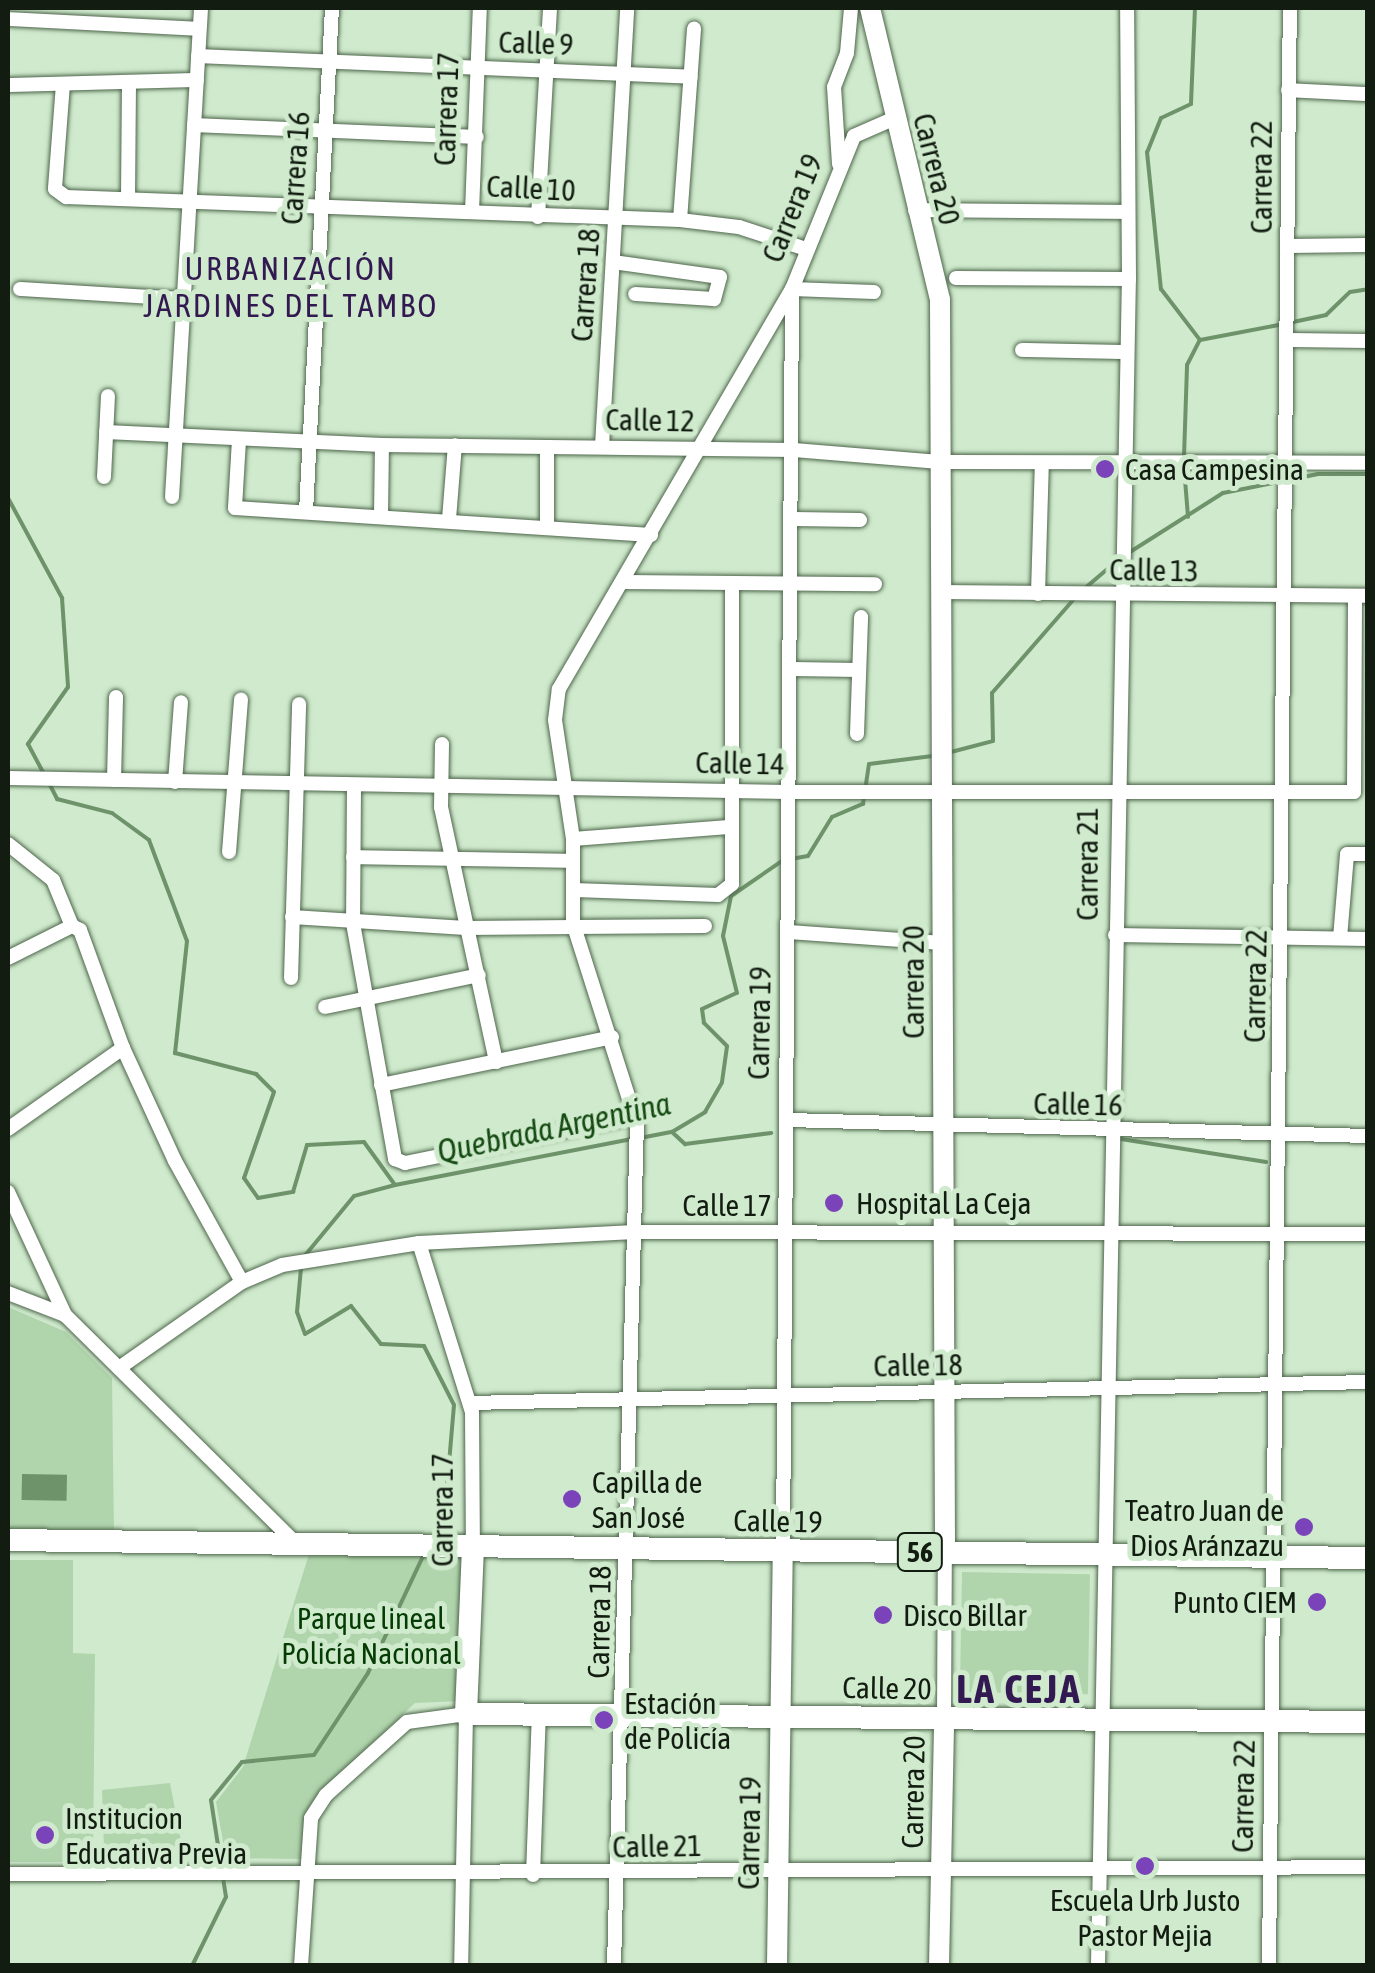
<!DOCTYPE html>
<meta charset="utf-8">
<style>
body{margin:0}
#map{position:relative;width:1375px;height:1973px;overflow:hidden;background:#cfeacc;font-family:"Asap Condensed",sans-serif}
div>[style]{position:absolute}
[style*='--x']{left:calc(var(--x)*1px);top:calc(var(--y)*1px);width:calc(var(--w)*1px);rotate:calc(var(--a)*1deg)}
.green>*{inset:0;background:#b0d5ac;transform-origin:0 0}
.water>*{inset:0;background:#6e936b;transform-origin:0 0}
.stream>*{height:4px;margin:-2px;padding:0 2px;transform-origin:2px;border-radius:2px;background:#6e936b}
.roads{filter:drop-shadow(0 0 2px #4e664c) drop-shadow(0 0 2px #4e664c)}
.minor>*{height:14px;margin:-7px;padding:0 7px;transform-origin:7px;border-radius:7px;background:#fff}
.secondary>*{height:20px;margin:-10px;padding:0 10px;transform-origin:10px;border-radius:10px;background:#fff}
.primary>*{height:22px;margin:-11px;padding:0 11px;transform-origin:11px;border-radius:11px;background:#fff}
.dots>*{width:28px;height:28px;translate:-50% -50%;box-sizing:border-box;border:5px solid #cfeacc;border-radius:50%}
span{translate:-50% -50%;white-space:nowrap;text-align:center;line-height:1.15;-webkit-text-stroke:10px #cfeacc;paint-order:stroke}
.shield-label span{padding:2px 8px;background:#cfeacc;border:2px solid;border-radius:8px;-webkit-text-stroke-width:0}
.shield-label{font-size:28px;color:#121c11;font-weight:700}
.street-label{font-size:30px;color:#121c11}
.poi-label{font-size:30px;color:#121c11}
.left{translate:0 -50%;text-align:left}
.right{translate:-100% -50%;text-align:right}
.park-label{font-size:30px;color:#043c03}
.neighbourhood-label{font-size:32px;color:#331951;letter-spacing:2.5px}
.water-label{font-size:32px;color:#154a13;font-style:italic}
.district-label{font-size:40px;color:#331951;font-weight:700;letter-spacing:2.5px}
.frame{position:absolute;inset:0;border:10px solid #121c11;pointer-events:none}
</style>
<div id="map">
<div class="green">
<div style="clip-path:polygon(8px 1307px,66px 1332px,112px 1378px,114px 1536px,8px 1534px)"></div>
<div style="clip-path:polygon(470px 1553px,462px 1701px,415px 1703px,326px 1786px,306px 1817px,301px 1859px,226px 1858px,216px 1802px,243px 1767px,309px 1554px)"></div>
<div style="clip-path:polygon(8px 1560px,73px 1560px,73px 1653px,95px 1654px,93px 1862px,8px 1862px)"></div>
<div style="left:962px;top:1572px;width:128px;height:120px;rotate:1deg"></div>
<div style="clip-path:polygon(170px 1783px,182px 1846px,104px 1848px,102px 1790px)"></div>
</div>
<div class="water">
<div style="left:22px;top:1474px;width:45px;height:26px;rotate:1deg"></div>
</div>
<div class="stream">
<div style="--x:1195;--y:8;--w:96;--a:92.4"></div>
<div style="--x:1191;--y:104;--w:33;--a:155"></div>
<div style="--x:1161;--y:118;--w:37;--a:112"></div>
<div style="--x:1147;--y:152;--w:138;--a:84.2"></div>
<div style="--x:1161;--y:289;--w:64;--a:52.6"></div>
<div style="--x:1293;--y:322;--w:34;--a:-12"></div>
<div style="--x:1326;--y:315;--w:33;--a:-44"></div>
<div style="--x:1350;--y:292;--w:18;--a:-9"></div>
<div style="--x:1200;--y:340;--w:86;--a:-10.8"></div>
<div style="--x:1184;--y:457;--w:92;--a:-88.1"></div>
<div style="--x:1187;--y:365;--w:28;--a:-63"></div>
<div style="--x:1184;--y:467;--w:50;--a:85.4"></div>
<div style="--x:8;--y:498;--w:114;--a:61.6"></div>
<div style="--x:62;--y:598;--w:89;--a:86.1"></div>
<div style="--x:68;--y:687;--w:70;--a:125.1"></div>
<div style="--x:28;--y:744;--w:32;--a:62"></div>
<div style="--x:1130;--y:552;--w:110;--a:-32.4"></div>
<div style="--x:1223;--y:493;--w:97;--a:-11.3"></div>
<div style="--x:1318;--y:474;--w:50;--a:0"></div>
<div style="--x:1084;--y:589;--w:45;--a:-40.5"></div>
<div style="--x:951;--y:752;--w:43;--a:-14.7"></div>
<div style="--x:993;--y:741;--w:48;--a:-91.2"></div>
<div style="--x:992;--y:693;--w:125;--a:-48.9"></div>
<div style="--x:50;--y:785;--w:16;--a:63"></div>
<div style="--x:57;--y:799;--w:57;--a:14.3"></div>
<div style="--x:112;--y:813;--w:46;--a:36.1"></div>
<div style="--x:149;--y:840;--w:108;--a:69.4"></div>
<div style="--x:187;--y:941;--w:113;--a:96.1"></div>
<div style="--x:175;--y:1053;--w:84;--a:14.5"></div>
<div style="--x:256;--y:1074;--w:25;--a:45"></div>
<div style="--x:274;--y:1092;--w:91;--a:109.2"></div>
<div style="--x:244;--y:1178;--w:24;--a:55"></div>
<div style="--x:258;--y:1198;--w:36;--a:-10"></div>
<div style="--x:293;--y:1192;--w:49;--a:-73.4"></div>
<div style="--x:307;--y:1145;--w:57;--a:-3"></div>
<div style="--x:364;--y:1142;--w:53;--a:54.2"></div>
<div style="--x:395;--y:1185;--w:42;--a:165"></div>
<div style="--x:354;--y:1196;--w:82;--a:129.5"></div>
<div style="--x:791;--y:859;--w:17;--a:-10"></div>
<div style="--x:808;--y:856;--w:46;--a:-58.4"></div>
<div style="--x:832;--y:817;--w:34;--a:-23"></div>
<div style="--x:863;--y:804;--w:40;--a:-81.5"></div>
<div style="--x:869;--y:764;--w:64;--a:-7.2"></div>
<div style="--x:672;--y:1132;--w:18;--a:43"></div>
<div style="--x:685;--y:1144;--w:87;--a:-7.3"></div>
<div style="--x:640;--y:1138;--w:33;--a:-11"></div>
<div style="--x:672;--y:1132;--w:39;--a:-31"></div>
<div style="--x:705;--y:1112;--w:34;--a:-60"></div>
<div style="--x:722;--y:1082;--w:36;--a:-82"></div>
<div style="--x:727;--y:1046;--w:33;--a:-135"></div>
<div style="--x:704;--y:1023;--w:14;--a:-98"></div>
<div style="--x:702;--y:1009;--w:38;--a:-25"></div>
<div style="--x:737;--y:993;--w:59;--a:-103.8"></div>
<div style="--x:723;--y:936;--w:41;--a:-78.7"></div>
<div style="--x:731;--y:896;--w:62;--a:-34.5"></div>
<div style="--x:1121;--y:1139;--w:147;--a:9"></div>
<div style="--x:395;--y:1185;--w:240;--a:-11"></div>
<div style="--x:301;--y:1268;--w:44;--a:95.2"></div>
<div style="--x:297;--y:1312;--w:23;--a:70"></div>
<div style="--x:305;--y:1334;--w:54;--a:-31.3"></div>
<div style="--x:351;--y:1306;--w:48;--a:51.7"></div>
<div style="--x:381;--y:1344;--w:43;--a:2.7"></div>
<div style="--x:424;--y:1346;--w:66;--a:63"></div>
<div style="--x:454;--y:1405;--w:104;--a:94.9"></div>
<div style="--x:445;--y:1509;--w:32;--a:114"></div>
<div style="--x:192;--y:1966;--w:77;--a:-63.8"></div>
<div style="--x:226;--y:1897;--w:98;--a:-98.8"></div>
<div style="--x:211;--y:1800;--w:49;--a:-50.8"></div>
<div style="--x:242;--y:1762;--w:72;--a:-5.6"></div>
<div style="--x:314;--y:1755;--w:98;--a:-56.6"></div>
<div style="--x:368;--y:1673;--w:129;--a:-64.8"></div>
</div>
<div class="roads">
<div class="minor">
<div style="--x:8;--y:19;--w:191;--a:3"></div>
<div style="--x:198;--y:56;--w:493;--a:2.4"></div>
<div style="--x:63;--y:84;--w:105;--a:94.4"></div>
<div style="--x:55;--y:189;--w:14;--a:36"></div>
<div style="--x:66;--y:197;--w:614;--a:2.15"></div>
<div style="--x:680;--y:220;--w:59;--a:6.8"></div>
<div style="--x:739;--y:227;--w:71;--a:18.2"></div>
<div style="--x:8;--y:85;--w:189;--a:-1.5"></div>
<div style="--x:1288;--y:90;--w:80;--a:2.9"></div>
<div style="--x:194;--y:125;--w:283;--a:2.4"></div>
<div style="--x:839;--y:164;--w:77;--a:-93.7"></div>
<div style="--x:834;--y:87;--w:36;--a:-69"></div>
<div style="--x:847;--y:53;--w:45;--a:-84.9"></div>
<div style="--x:128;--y:197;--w:115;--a:-89.5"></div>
<div style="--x:915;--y:210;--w:213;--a:0.5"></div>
<div style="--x:472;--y:212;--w:204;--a:-87.8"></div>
<div style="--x:538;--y:217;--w:209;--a:-86.7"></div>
<div style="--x:680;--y:220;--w:192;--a:-85.8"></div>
<div style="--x:1288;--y:246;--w:80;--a:-0.7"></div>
<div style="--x:613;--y:262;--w:108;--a:8"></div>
<div style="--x:720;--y:277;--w:23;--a:105"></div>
<div style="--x:714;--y:299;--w:79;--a:-176.4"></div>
<div style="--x:956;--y:278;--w:173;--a:0.3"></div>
<div style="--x:20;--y:289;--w:163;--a:3.5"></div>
<div style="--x:792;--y:289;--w:82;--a:2.1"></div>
<div style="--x:1290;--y:340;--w:78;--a:0.7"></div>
<div style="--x:1022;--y:350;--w:105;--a:1.1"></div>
<div style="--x:106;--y:432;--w:276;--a:2.7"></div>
<div style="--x:382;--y:445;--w:412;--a:0.7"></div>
<div style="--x:794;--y:450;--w:146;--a:4.7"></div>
<div style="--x:940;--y:462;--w:428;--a:0.1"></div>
<div style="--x:239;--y:440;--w:68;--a:93.4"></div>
<div style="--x:235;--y:508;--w:417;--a:3.7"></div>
<div style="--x:602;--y:446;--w:439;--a:-86.7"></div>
<div style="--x:104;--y:477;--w:81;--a:-87.2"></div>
<div style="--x:172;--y:497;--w:490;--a:-86.6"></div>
<div style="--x:306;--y:512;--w:505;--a:-87.05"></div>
<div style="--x:381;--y:515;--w:70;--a:-89.2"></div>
<div style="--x:449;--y:519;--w:74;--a:-85.4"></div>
<div style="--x:794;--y:519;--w:66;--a:0.9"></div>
<div style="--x:547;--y:525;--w:78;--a:-90"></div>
<div style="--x:624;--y:582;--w:251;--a:0.5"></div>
<div style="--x:940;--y:592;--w:428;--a:0.5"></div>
<div style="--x:1038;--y:594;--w:131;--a:-88.3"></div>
<div style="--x:792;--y:669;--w:67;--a:0.9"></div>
<div style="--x:857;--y:734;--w:117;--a:-88"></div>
<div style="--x:442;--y:744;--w:63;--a:90.9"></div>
<div style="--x:441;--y:807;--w:261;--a:77.8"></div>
<div style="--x:8;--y:778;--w:779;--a:1.03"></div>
<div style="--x:787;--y:792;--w:567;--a:0"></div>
<div style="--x:1354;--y:792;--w:195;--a:-89.7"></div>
<div style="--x:114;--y:780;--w:83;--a:-88.6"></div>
<div style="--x:175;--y:782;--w:80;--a:-85.7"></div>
<div style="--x:354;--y:786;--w:137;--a:90.4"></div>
<div style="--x:353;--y:923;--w:240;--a:79.9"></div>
<div style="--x:395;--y:1159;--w:11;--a:22"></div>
<div style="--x:405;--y:1163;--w:235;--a:-11.5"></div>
<div style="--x:573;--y:839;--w:156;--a:-4.4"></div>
<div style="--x:8;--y:844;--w:58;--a:38.7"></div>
<div style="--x:53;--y:880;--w:50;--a:67.6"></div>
<div style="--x:229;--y:852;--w:153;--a:-85.5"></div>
<div style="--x:353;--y:857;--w:220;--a:1"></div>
<div style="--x:574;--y:890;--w:144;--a:2"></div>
<div style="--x:718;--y:895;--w:18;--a:-38"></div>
<div style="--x:732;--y:884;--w:301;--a:-90"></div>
<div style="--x:292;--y:917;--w:174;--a:3.6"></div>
<div style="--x:466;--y:928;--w:239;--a:-0.5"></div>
<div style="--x:789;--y:932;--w:154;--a:4.1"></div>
<div style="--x:1115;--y:935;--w:253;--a:0.9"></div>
<div style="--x:1340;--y:938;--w:84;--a:-85.2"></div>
<div style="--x:1347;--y:854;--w:21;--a:0"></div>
<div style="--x:8;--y:958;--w:72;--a:-26.6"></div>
<div style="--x:72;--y:926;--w:9;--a:27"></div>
<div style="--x:80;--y:930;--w:126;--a:70"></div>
<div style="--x:123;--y:1048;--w:124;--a:65.3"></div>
<div style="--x:175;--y:1161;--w:138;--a:61"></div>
<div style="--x:291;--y:978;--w:274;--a:-88.3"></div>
<div style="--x:325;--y:1007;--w:157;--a:-11.7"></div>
<div style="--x:381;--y:1085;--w:236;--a:-11.7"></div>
<div style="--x:788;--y:1120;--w:580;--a:1.58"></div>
<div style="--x:8;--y:1129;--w:141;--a:-35.2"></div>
<div style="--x:8;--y:1192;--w:136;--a:65.1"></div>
<div style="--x:65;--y:1315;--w:324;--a:44.7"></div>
<div style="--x:419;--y:1243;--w:177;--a:72.6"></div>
<div style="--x:472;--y:1412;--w:135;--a:89.6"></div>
<div style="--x:8;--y:1293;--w:61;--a:21.1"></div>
<div style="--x:119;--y:1368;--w:150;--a:-35"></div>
<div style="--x:242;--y:1282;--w:43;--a:-23"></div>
<div style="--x:282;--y:1265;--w:139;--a:-9.1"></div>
<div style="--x:419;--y:1243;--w:216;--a:-2.9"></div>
<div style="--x:635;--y:1232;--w:733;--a:0.16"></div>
<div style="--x:470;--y:1403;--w:898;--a:-1.34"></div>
<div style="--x:783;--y:1551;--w:1262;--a:-89.59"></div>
<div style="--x:792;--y:289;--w:165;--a:-67.9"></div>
<div style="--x:854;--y:136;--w:43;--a:-23.6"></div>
<div style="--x:944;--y:1719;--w:166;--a:-89.7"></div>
<div style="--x:8;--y:1874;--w:1360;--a:-0.29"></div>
<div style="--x:533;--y:1875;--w:160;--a:-87.9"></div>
<div style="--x:301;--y:1966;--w:148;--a:-86.1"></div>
<div style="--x:311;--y:1818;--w:27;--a:-57"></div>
<div style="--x:326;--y:1795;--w:109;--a:-42"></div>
<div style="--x:407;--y:1722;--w:60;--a:-7.7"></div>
<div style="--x:466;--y:1714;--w:252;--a:91.1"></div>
<div style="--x:614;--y:1966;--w:842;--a:-88.44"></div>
<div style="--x:637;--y:1124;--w:211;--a:-107.7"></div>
<div style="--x:573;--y:923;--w:84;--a:-90"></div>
<div style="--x:573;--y:839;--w:120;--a:-98.6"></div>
<div style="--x:555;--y:720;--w:31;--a:-83"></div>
<div style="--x:559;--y:689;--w:463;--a:-59.8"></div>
<div style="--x:1098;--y:1966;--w:1687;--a:-88.95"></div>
<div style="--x:1129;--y:279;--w:271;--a:-90.4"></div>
<div style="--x:1269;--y:1966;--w:1958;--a:-89.39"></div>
</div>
<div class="secondary">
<div style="--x:870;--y:8;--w:299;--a:76.5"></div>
<div style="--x:940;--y:299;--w:1254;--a:89.77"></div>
<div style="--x:777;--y:1966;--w:415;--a:-89.2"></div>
<div style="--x:939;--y:1966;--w:247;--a:-88.8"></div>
</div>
<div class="primary">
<div style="--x:8;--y:1540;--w:1360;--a:0.76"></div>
<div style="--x:473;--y:1547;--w:167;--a:92.4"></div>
<div style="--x:466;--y:1714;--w:902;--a:0.51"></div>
</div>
</div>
<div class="dots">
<div style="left:1105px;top:469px;background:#7a43b9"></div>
<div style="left:834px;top:1203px;background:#7a43b9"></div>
<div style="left:572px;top:1499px;background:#7a43b9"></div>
<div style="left:1304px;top:1527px;background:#7a43b9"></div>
<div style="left:1317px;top:1602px;background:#7a43b9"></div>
<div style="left:883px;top:1615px;background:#7a43b9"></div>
<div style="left:604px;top:1720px;background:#7a43b9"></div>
<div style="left:45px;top:1835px;background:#7a43b9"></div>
<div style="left:1145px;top:1866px;background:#7a43b9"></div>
</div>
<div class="shield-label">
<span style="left:920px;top:1552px">56</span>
</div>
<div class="street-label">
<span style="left:536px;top:43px;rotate:2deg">Calle 9</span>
<span style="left:446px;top:109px;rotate:-88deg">Carrera 17</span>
<span style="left:295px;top:168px;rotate:-86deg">Carrera 16</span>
<span style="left:937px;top:169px;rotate:76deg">Carrera 20</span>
<span style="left:1261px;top:177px;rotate:-90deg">Carrera 22</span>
<span style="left:531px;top:188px;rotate:3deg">Calle 10</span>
<span style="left:792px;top:208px;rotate:-68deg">Carrera 19</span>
<span style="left:585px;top:285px;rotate:-86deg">Carrera 18</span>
<span style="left:650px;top:420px;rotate:1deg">Calle 12</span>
<span style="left:1154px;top:570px;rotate:1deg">Calle 13</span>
<span style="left:740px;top:763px;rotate:1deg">Calle 14</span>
<span style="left:1087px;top:864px;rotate:-90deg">Carrera 21</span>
<span style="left:913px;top:982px;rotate:-90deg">Carrera 20</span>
<span style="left:1255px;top:986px;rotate:-89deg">Carrera 22</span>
<span style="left:759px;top:1023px;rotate:-89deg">Carrera 19</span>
<span style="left:1078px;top:1104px;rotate:1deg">Calle 16</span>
<span style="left:727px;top:1205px">Calle 17</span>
<span style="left:918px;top:1365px;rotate:-1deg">Calle 18</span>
<span style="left:442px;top:1510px;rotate:-90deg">Carrera 17</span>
<span style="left:778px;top:1521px;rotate:1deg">Calle 19</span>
<span style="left:599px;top:1622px;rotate:-89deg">Carrera 18</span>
<span style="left:887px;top:1688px;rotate:1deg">Calle 20</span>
<span style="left:913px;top:1792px;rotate:-89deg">Carrera 20</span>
<span style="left:1243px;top:1796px;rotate:-89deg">Carrera 22</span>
<span style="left:749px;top:1833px;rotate:-89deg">Carrera 19</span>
<span style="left:657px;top:1846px;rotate:-1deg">Calle 21</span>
</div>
<div class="poi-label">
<span class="left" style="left:1125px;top:469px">Casa Campesina</span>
<span class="left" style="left:856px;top:1203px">Hospital La Ceja</span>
<span class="left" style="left:592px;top:1499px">Capilla de<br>San José</span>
<span class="right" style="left:1284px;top:1527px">Teatro Juan de<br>Dios Aránzazu</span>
<span class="right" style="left:1297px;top:1602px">Punto CIEM</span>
<span class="left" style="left:903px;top:1615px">Disco Billar</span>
<span class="left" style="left:624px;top:1720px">Estación<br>de Policía</span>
<span class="left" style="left:65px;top:1835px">Institucion<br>Educativa Previa</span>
<span style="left:1145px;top:1917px">Escuela Urb Justo<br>Pastor Mejia</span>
</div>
<div class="park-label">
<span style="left:371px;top:1635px">Parque lineal<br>Policía Nacional</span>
</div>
<div class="neighbourhood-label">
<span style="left:291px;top:288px">URBANIZACIÓN<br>JARDINES DEL TAMBO</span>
</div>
<div class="water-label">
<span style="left:554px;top:1128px;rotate:-12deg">Quebrada Argentina</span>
</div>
<div class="district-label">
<span style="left:1019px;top:1689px">LA CEJA</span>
</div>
<div class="frame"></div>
</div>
